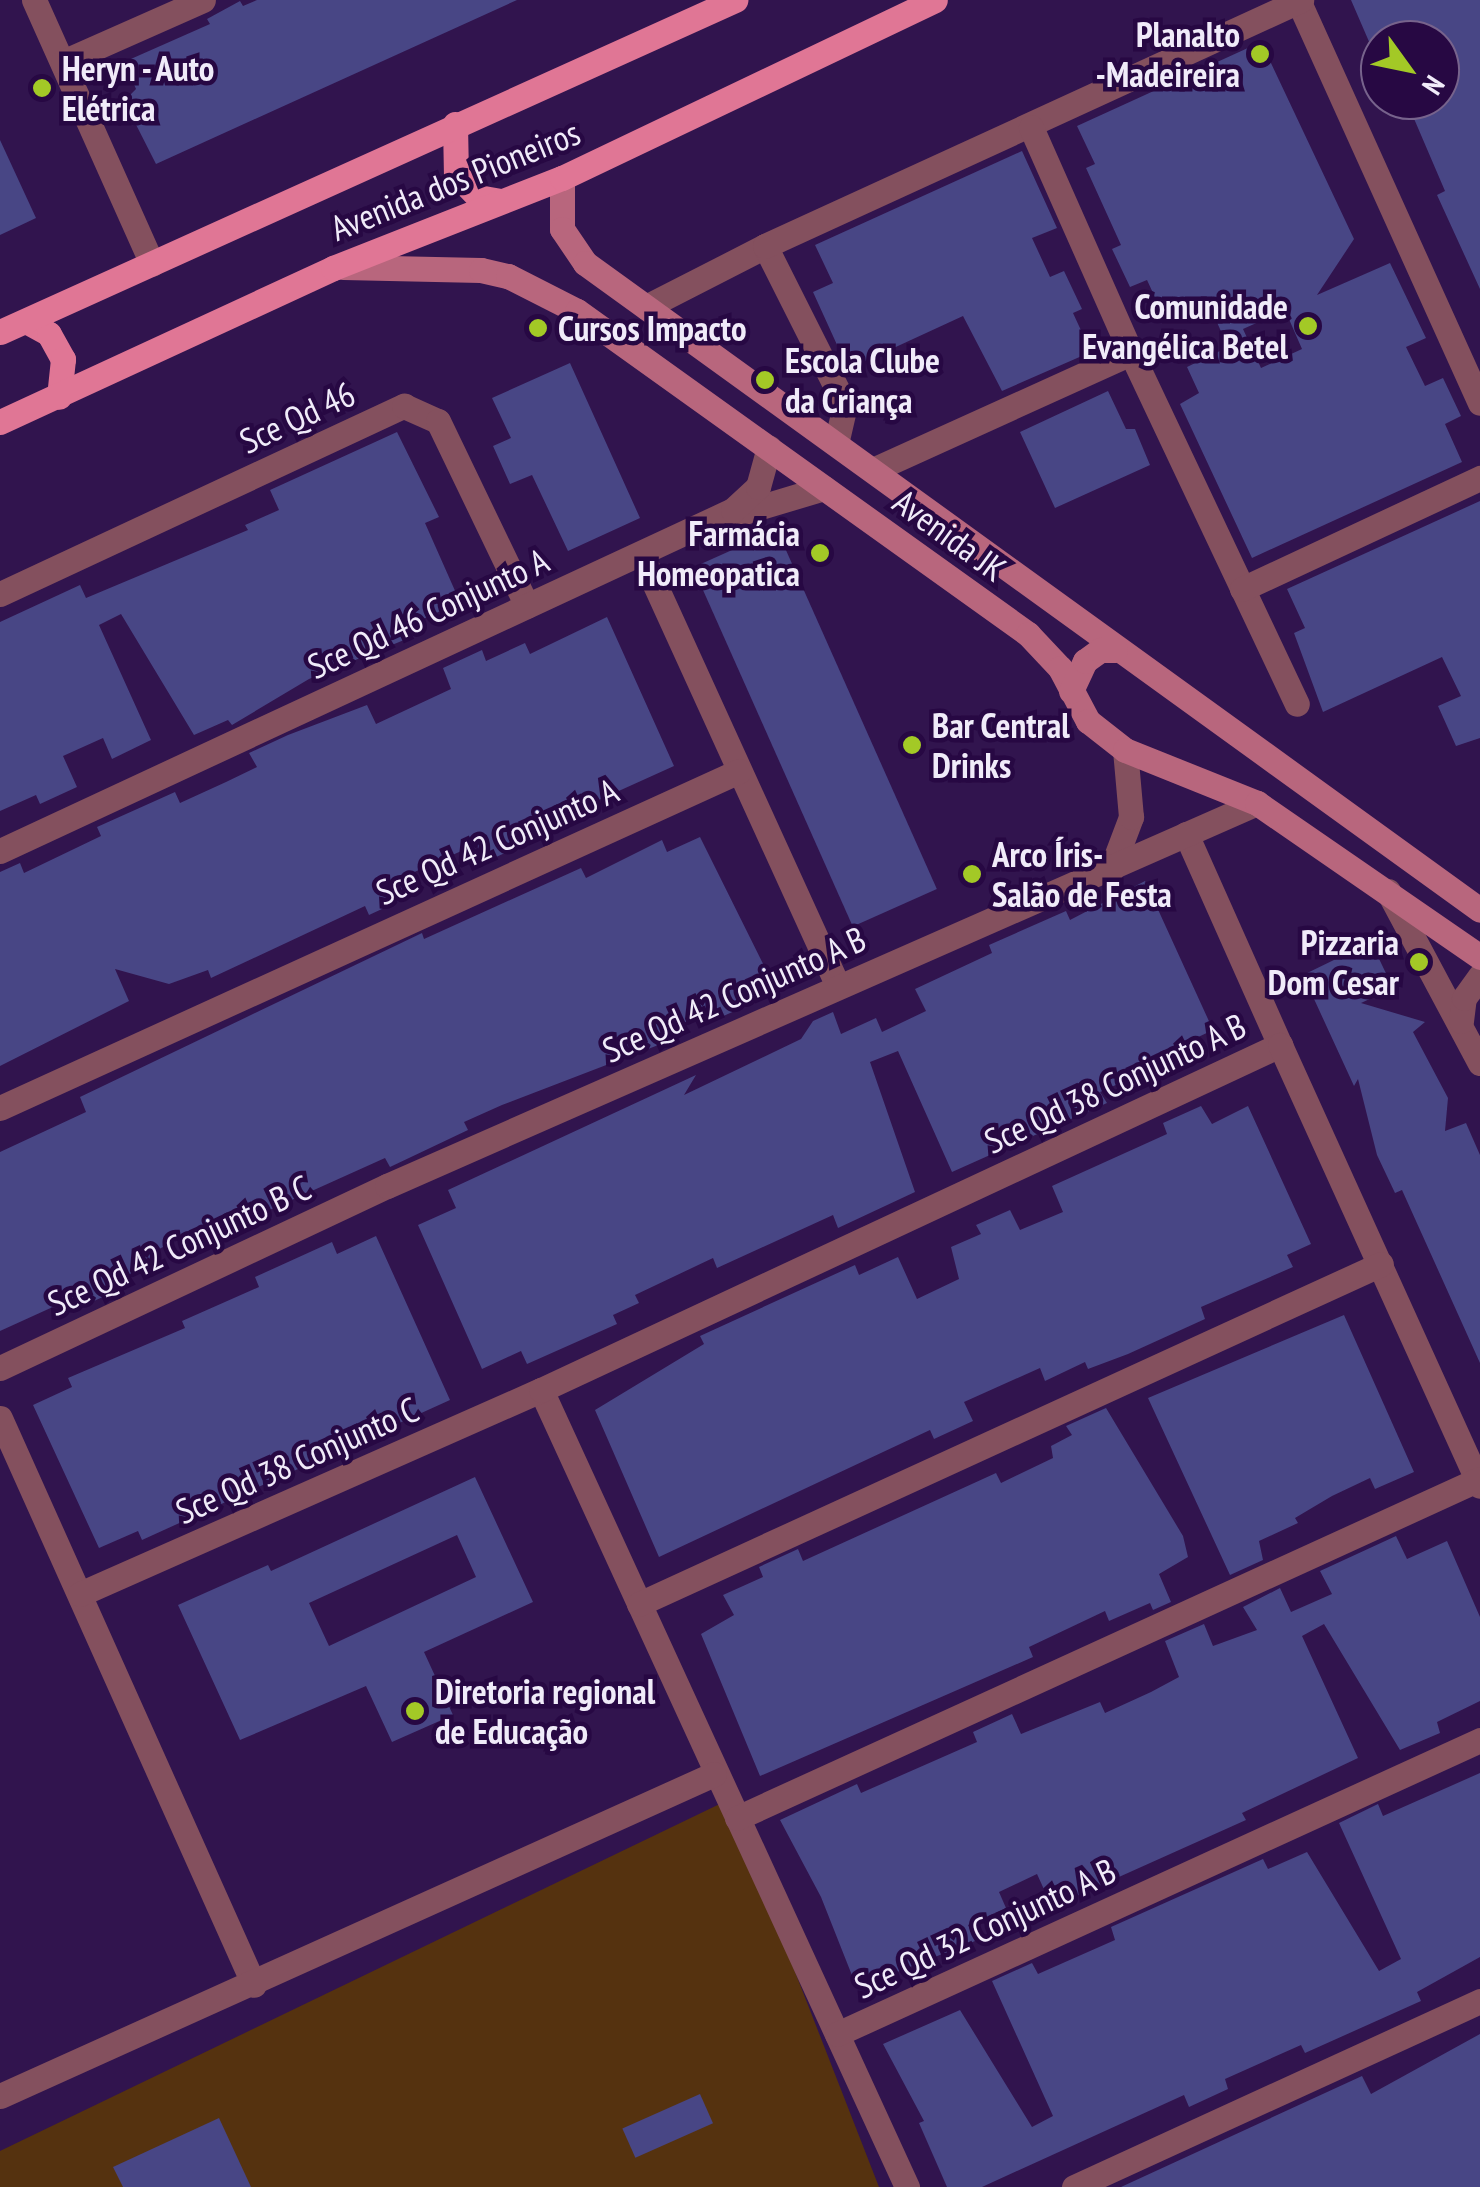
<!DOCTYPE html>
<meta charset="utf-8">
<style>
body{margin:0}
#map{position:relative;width:1480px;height:2187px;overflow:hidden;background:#31144e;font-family:"PT Sans Narrow",sans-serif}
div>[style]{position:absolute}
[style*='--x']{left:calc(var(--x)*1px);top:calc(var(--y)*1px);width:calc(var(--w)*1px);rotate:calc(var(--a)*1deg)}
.green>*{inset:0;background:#55320f}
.building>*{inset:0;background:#484685;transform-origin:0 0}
.minor>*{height:25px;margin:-12.5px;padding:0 12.5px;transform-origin:12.5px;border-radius:12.5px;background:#84505e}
.secondary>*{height:25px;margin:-12.5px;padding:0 12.5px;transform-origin:12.5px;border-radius:12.5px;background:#b8667d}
.primary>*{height:25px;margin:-12.5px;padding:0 12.5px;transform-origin:12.5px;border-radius:12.5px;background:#e07695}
.dots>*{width:28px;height:28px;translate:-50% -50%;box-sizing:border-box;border:5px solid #270843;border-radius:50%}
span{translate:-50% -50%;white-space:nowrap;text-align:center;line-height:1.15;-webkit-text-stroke:9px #270843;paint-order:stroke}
.poi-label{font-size:35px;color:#f0ebf9;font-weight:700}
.right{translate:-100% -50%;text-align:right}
.left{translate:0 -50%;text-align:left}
.street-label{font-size:35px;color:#f0ebf9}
.north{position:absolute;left:1360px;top:20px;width:100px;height:100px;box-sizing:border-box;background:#270843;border:2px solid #77638c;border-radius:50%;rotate:123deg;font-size:28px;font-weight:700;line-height:40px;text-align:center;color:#f0ebf9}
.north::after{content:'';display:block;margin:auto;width:35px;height:45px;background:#a3c926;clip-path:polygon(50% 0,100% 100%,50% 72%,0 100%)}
</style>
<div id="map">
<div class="green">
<div style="clip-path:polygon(728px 1800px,879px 2187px,0 2187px,0 2151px)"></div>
</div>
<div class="building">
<div style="clip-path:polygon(257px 0,517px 0,156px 164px,124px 101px,136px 89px,124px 62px,210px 24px,207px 19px,240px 1px,243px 6px)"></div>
<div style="clip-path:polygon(1351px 0,1480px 0,1480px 289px,1437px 195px,1445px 191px,1406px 100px,1440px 100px,1440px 40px,1380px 40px,1380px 67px)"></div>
<div style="clip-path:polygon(evenodd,1261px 42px,1354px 239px,1317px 295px,1390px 263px,1426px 338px,1406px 347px,1425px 386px,1443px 378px,1461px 416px,1445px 424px,1462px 462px,1252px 558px,1180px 404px,1199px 393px,1187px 367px,1228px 347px,1207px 300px,1165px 319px,1147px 280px,1130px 287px,1112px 249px,1121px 245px,1086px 168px,1095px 164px,1077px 126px,1261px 42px,1285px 310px,1302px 349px,1261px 368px,1243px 329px,1285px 310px)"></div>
<div style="clip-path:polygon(0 140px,36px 218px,0 235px)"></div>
<div style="clip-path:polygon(1022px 151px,1057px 228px,1032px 238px,1050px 277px,1064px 271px,1082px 309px,1073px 313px,1091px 352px,1002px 391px,963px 316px,848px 369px,813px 292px,833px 283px,815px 245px)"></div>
<div style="clip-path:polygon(570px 363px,640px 518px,568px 551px,532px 475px,510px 484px,493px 446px,511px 438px,492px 398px)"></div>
<div style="clip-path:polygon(1108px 391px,1126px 429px,1135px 429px,1150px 465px,1055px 508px,1020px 432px)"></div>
<div style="clip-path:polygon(397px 432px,439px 517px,425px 523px,460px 602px,423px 619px,426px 631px,309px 679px,232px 725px,228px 720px,194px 735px,121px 614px,99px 625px,151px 740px,112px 759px,103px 738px,63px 756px,77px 787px,40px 804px,36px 795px,0 811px,0 622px,80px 585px,86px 598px,248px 530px,245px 525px,279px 510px,270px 490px)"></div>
<div style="clip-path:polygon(1480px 501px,1480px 738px,1456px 746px,1438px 706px,1461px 696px,1442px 657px,1323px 712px,1294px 633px,1305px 628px,1287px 589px)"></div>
<div style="left:777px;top:530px;width:393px;height:92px;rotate:66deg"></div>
<div style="clip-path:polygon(607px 617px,674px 766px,559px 818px,563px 827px,485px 862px,477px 844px,401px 878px,408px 897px,369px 915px,365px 906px,211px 978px,208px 970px,169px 984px,115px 969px,129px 1001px,0 1066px,0 872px,20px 863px,24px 873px,101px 836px,97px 827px,175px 792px,180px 803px,226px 782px,257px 767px,249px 753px,288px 735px,367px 705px,376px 724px,451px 689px,443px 668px,482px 650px,486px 661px,525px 643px,530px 654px)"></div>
<div style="clip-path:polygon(700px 837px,777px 992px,699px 1027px,695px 1018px,657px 1034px,661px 1044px,502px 1105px,464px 1122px,468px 1130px,390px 1167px,385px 1158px,232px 1227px,227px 1215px,151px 1253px,155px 1263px,116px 1280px,120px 1289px,81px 1307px,77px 1296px,0 1331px,0 1152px,86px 1112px,80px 1097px,422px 933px,424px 939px,581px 868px,586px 878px,662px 840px,667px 852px)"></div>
<div style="clip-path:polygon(1145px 881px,1213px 1030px,1175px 1048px,1179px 1057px,1100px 1092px,1107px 1103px,952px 1172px,898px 1051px,870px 1062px,915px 1192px,838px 1228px,833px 1215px,717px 1268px,713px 1258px,635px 1295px,639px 1303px,613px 1315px,617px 1324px,527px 1364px,521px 1351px,482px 1369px,418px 1225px,456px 1208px,448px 1190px,696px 1075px,684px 1095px,801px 1039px,813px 1021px,833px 1012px,841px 1034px,876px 1018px,882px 1032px,926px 1011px,915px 989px,992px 953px,989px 945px,1066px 911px,1070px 920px)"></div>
<div style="clip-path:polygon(1371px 942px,1393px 988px,1361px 1003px,1425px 1022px,1413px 1032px,1448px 1098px,1445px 1131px,1466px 1123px,1480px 1155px,1480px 1363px,1402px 1190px,1395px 1193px,1377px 1155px,1358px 1079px,1354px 1086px,1303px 975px)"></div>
<div style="clip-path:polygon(1201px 1106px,1212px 1124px,1248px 1106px,1311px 1244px,1287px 1255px,1293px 1267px,1201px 1307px,1205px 1319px,1128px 1354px,1088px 1369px,1085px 1362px,1045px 1381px,1040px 1368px,964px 1402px,973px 1421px,934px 1439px,930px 1430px,659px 1557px,595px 1410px,704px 1344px,700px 1336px,855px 1265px,859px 1275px,898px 1257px,917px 1299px,959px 1279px,951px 1247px,981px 1234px,976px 1225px,1010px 1210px,1020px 1230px,1063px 1212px,1052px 1186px,1167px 1134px,1163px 1123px)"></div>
<div style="clip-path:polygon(376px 1236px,450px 1400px,142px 1540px,138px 1531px,99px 1548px,33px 1405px,72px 1387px,68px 1378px,185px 1328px,182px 1321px,259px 1287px,255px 1277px,332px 1242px,337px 1254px)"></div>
<div style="clip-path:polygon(1344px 1315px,1414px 1472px,1375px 1489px,1370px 1478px,1332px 1496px,1295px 1518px,1298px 1523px,1259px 1541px,1263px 1560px,1230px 1575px,1148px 1398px)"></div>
<div style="clip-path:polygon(1106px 1408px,1183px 1536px,1188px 1557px,1159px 1574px,1171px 1602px,1153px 1610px,1150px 1603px,1109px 1621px,1105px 1611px,1029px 1647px,1033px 1657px,760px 1776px,701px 1634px,734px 1615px,723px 1595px,763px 1577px,759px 1567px,798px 1549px,803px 1561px,996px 1473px,1001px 1483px,1053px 1458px,1051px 1446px,1072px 1435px,1066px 1426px)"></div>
<div style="clip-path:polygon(evenodd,475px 1477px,533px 1602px,424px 1652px,453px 1715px,392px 1742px,366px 1686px,240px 1740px,178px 1605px,268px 1565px,271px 1571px,475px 1477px,457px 1535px,476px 1577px,329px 1646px,309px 1603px,457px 1535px)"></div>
<div style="clip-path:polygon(1396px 1536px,1407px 1559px,1447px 1541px,1480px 1617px,1480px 1701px,1437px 1722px,1440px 1733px,1400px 1750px,1324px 1624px,1302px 1636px,1358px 1758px,1242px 1813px,1246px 1820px,1052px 1907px,1037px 1874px,999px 1892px,1006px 1908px,968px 1925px,975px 1941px,857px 1988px,821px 1897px,780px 1820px,857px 1784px,861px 1793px,977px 1742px,973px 1732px,1012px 1714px,1021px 1734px,1100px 1702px,1105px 1713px,1151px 1692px,1179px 1677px,1165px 1641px,1204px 1624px,1213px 1646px,1257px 1630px,1243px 1607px,1280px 1588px,1291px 1612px,1332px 1594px,1320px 1571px)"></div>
<div style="clip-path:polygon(1480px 1773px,1480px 1957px,1417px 1992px,1421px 2001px,1305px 2053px,1301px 2045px,1225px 2079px,1228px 2089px,1189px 2107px,1184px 2095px,982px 2187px,947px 2187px,919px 2123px,924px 2121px,883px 2044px,960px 2010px,1032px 2127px,1053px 2116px,992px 1981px,1032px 1963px,1038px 1974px,1115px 1940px,1111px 1927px,1263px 1859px,1268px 1869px,1307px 1852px,1379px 1971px,1401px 1959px,1339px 1823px,1378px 1804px,1383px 1816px)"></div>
<div style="clip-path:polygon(1480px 2034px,1480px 2187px,1121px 2187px,1362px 2076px,1371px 2094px)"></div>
<div style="left:700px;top:2094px;width:32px;height:85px;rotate:66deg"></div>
<div style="clip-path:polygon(219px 2118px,251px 2187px,123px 2187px,113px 2167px)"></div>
</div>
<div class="minor">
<div style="--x:34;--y:0;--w:289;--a:65.9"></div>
<div style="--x:1298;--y:0;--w:442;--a:65.7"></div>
<div style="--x:63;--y:62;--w:153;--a:-23.9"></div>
<div style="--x:646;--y:307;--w:134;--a:-27.1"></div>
<div style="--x:1131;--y:353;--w:388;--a:64.7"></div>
<div style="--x:836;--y:444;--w:40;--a:-77"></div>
<div style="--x:845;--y:405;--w:178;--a:-116.7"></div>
<div style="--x:765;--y:246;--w:590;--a:-24.65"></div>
<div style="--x:873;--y:470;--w:283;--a:-24.4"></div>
<div style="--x:1131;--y:353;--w:247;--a:-113.9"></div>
<div style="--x:734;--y:515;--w:94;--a:-16.7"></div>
<div style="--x:641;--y:554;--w:475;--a:65.5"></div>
<div style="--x:1242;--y:589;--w:263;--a:-25"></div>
<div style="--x:0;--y:594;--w:446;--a:-25"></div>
<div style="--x:404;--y:406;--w:37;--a:24"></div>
<div style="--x:438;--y:421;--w:205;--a:64.3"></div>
<div style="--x:1186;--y:834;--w:231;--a:66"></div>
<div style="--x:0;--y:851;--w:808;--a:-24.95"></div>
<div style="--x:733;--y:510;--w:34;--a:-43"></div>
<div style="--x:758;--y:487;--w:41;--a:-74.6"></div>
<div style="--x:1111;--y:870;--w:57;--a:-69.3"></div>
<div style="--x:1131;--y:817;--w:67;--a:-95.1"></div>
<div style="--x:1388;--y:891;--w:195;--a:61.9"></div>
<div style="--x:1461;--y:1021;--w:23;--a:-83"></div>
<div style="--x:1464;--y:998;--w:27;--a:-54"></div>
<div style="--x:0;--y:1108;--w:812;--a:-24.51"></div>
<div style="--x:0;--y:1368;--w:428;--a:-25.2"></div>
<div style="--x:387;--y:1186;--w:951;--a:-23.76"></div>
<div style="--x:541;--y:1390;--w:877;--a:65.33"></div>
<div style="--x:0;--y:1418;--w:621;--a:65.87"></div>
<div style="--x:80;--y:1594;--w:504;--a:-23.87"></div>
<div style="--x:541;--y:1390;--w:816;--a:-25.03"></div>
<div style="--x:1280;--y:1045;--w:484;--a:65.6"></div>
<div style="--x:639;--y:1604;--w:816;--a:-24.62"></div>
<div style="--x:737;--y:1818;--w:814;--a:-24.55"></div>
<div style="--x:837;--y:2034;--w:707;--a:-24.57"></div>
<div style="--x:0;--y:2096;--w:783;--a:-24.27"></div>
<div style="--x:1074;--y:2187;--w:447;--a:-24.6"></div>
</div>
<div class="secondary">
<div style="--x:562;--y:178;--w:51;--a:90"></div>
<div style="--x:562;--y:229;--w:41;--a:55.9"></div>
<div style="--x:585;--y:263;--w:1104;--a:35.86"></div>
<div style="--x:343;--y:267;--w:138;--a:1.2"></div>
<div style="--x:481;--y:270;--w:28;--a:13"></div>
<div style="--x:508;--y:276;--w:77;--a:26.9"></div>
<div style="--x:577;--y:311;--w:555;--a:35.61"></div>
<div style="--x:1028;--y:634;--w:47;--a:46.7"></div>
<div style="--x:1060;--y:668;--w:60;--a:62.2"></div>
<div style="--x:1088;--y:721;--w:47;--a:38.1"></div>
<div style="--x:1125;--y:750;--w:142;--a:21.9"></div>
<div style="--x:1257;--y:803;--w:271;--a:34.6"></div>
<div style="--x:1071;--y:691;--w:33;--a:-65"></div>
<div style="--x:1085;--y:661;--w:19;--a:-36"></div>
<div style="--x:1100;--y:650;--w:15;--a:0"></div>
</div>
<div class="primary">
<div style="--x:455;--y:124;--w:50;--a:88.9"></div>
<div style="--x:456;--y:174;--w:32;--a:46"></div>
<div style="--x:478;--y:197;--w:23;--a:10"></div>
<div style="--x:26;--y:321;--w:26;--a:29"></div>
<div style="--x:49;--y:334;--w:29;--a:61"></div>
<div style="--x:63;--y:359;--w:38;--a:96"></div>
<div style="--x:0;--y:332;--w:807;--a:-24.31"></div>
<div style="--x:0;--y:422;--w:367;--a:-24.8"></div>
<div style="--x:333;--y:268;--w:246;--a:-21.5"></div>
<div style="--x:562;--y:178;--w:413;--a:-25.5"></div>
</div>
<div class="dots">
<div style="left:1260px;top:54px;background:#a3c926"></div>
<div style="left:42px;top:88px;background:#a3c926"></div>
<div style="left:1308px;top:326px;background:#a3c926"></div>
<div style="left:538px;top:328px;background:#a3c926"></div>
<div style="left:765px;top:380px;background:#a3c926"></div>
<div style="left:820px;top:553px;background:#a3c926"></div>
<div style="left:912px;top:745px;background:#a3c926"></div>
<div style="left:972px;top:874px;background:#a3c926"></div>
<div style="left:1419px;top:962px;background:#a3c926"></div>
<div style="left:415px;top:1711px;background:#a3c926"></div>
</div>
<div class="poi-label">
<span class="right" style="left:1240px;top:54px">Planalto<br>-Madeireira</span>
<span class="left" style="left:62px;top:88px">Heryn - Auto<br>Elétrica</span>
<span class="right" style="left:1288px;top:326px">Comunidade<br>Evangélica Betel</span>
<span class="left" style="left:558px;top:328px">Cursos Impacto</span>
<span class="left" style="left:785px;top:380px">Escola Clube<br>da Criança</span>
<span class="right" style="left:800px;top:553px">Farmácia<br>Homeopatica</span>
<span class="left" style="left:932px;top:745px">Bar Central<br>Drinks</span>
<span class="left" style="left:992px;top:874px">Arco Íris-<br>Salão de Festa</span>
<span class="right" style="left:1399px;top:962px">Pizzaria<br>Dom Cesar</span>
<span class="left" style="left:435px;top:1711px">Diretoria regional<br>de Educação</span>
</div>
<div class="street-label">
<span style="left:455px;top:180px;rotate:-22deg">Avenida dos Pioneiros</span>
<span style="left:297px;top:417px;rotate:-25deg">Sce Qd 46</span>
<span style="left:950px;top:535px;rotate:36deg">Avenida JK</span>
<span style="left:428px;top:613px;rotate:-25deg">Sce Qd 46 Conjunto A</span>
<span style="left:497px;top:841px;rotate:-24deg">Sce Qd 42 Conjunto A</span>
<span style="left:734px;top:994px;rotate:-24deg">Sce Qd 42 Conjunto A B</span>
<span style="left:1115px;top:1083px;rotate:-25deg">Sce Qd 38 Conjunto A B</span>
<span style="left:179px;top:1245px;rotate:-25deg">Sce Qd 42 Conjunto B C</span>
<span style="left:297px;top:1460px;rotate:-24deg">Sce Qd 38 Conjunto C</span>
<span style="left:985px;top:1928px;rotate:-25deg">Sce Qd 32 Conjunto A B</span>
</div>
<div class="north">N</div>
</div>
